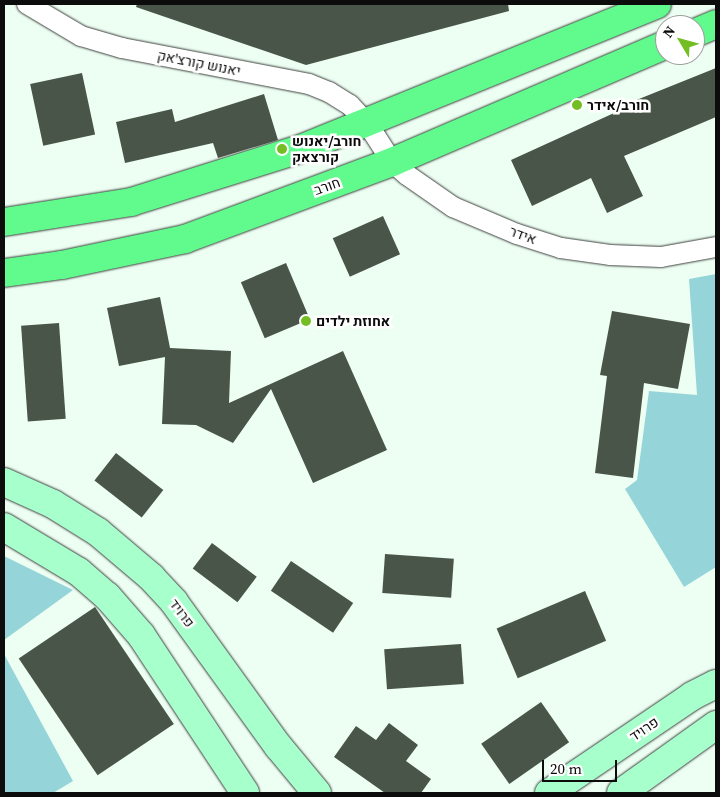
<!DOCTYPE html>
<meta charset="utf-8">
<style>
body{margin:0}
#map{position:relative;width:720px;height:797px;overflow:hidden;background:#ecfff2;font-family:"Source Serif 4",Heebo,serif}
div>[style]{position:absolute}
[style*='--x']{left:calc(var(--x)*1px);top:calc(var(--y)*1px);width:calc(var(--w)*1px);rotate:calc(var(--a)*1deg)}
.forest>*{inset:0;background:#95d5da}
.building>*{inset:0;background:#4a5549;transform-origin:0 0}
.roads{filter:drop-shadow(0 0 1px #3f3f3f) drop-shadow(0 0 1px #3f3f3f)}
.street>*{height:20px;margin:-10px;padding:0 10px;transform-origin:10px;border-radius:10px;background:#fff}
.secondary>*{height:28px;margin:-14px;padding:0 14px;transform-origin:14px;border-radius:14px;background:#a7ffcc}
.primary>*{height:28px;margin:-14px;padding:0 14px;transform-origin:14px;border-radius:14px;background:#61fa8c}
.dots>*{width:14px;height:14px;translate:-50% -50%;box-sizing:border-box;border:2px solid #fff;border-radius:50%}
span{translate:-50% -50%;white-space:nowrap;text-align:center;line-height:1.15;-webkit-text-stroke:5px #fff;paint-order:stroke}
.street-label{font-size:14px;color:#0c0c0c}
.poi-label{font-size:14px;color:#0c0c0c;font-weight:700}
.left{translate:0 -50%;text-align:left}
.frame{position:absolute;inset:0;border:5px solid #0c0c0c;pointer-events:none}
.north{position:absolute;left:655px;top:15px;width:50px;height:50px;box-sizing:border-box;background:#fff;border:1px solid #9e9e9e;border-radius:50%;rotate:307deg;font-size:14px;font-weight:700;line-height:20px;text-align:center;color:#0c0c0c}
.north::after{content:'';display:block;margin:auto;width:18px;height:22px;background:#73be23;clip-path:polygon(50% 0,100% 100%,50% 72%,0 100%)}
.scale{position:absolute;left:542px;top:760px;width:75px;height:22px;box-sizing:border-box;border:2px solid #0c0c0c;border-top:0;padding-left:6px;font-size:15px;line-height:18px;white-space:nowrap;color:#0c0c0c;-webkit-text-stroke:4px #fff;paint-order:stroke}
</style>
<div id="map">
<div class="forest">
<div style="clip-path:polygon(716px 274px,716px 567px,684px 587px,625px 489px,637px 480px,649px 391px,697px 395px,689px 279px)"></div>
<div style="clip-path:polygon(4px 556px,73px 590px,4px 640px)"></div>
<div style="clip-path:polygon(4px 654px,73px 781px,53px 793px,4px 793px)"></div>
</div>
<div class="building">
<div style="clip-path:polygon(137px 4px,508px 4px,509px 11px,306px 65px,136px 7px)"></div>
<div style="clip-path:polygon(716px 68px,716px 117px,624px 156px,643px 196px,607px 213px,591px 178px,532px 206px,511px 160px,625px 108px,624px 105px)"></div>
<div style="left:82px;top:73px;width:63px;height:53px;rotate:78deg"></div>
<div style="clip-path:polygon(264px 94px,278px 140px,218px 158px,213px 143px,125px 163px,116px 122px,172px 109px,175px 122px)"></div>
<div style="left:383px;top:216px;width:42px;height:55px;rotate:66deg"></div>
<div style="left:286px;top:263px;width:61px;height:49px;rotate:67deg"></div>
<div style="clip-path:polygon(160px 297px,170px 348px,231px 351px,229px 403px,343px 351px,387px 450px,313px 483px,271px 389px,233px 443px,196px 425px,162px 424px,165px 357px,119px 366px,107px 308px)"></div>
<div style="clip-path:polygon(612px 311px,690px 324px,678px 389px,644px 383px,633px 478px,595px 473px,607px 376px,600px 375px)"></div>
<div style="left:59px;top:323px;width:96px;height:38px;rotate:86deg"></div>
<div style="left:116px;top:453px;width:60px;height:35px;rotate:38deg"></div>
<div style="left:212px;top:543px;width:56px;height:32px;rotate:37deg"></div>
<div style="left:385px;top:554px;width:69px;height:39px;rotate:4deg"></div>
<div style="left:291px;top:561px;width:75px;height:36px;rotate:34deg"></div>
<div style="left:585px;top:591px;width:54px;height:96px;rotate:67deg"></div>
<div style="left:95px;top:607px;width:141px;height:92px;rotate:56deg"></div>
<div style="left:461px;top:644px;width:40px;height:77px;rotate:86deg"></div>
<div style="left:541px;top:702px;width:49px;height:73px;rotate:55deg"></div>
<div style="clip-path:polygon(389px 723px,418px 745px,406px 761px,431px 779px,421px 793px,385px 793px,334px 757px,356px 726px,376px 740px)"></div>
</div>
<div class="roads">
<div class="street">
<div style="--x:27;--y:4;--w:63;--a:30.7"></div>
<div style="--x:81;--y:36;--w:43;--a:16.3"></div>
<div style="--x:122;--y:48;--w:190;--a:10.9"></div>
<div style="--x:309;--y:84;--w:22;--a:22"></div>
<div style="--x:329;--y:92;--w:25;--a:32"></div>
<div style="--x:350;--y:105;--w:25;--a:47"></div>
<div style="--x:367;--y:123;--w:46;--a:57.3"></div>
<div style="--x:392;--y:162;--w:20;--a:41"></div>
<div style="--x:407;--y:175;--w:56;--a:34.8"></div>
<div style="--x:453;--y:207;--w:69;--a:22.9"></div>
<div style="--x:517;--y:234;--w:46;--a:17.7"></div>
<div style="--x:561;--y:248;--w:49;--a:8.1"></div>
<div style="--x:610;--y:255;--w:51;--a:2.2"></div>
<div style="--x:661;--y:257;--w:56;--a:-10.3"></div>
</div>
<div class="secondary">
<div style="--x:4;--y:482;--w:54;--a:24.2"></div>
<div style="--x:53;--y:504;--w:53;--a:31.9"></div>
<div style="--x:98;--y:532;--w:70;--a:40.3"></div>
<div style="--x:151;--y:577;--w:34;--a:47"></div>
<div style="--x:174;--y:602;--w:178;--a:54.2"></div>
<div style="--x:278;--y:746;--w:61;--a:50.3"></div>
<div style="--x:4;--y:527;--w:87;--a:31"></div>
<div style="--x:79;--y:572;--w:37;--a:41"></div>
<div style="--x:107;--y:596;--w:52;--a:48.9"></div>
<div style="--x:141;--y:635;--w:189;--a:56.6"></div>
<div style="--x:549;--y:793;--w:173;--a:-34.1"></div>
<div style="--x:692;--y:696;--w:27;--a:-27"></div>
<div style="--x:621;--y:793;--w:117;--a:-35.6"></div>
</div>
<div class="primary">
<div style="--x:695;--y:33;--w:23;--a:-23"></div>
<div style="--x:4;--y:222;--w:129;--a:-8.9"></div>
<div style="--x:131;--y:202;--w:180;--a:-17.4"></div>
<div style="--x:303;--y:148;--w:382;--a:-22.1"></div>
<div style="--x:4;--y:273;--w:59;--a:-7.9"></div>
<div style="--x:62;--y:265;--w:126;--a:-11.9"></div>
<div style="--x:185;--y:239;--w:221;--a:-20.4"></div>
<div style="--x:392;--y:162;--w:297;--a:-23.2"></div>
</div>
</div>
<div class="dots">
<div style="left:577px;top:105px;background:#73be23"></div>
<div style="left:282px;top:149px;background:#73be23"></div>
<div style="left:306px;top:321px;background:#73be23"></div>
</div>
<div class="street-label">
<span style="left:199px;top:63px;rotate:11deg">יאנוש קורצ'אק</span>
<span style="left:327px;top:186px;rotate:-20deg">חורב</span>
<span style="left:523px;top:235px;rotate:20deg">אידר</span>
<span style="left:182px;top:613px;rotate:53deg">פרויד</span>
<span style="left:644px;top:729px;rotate:-34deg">פרויד</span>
</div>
<div class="poi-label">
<span class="left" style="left:587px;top:105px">חורב/אידר</span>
<span class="left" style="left:292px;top:149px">חורב/יאנוש<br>קורצאק</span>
<span class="left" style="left:316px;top:321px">אחוזת ילדים</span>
</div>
<div class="frame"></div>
<div class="north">N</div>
<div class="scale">20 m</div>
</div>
